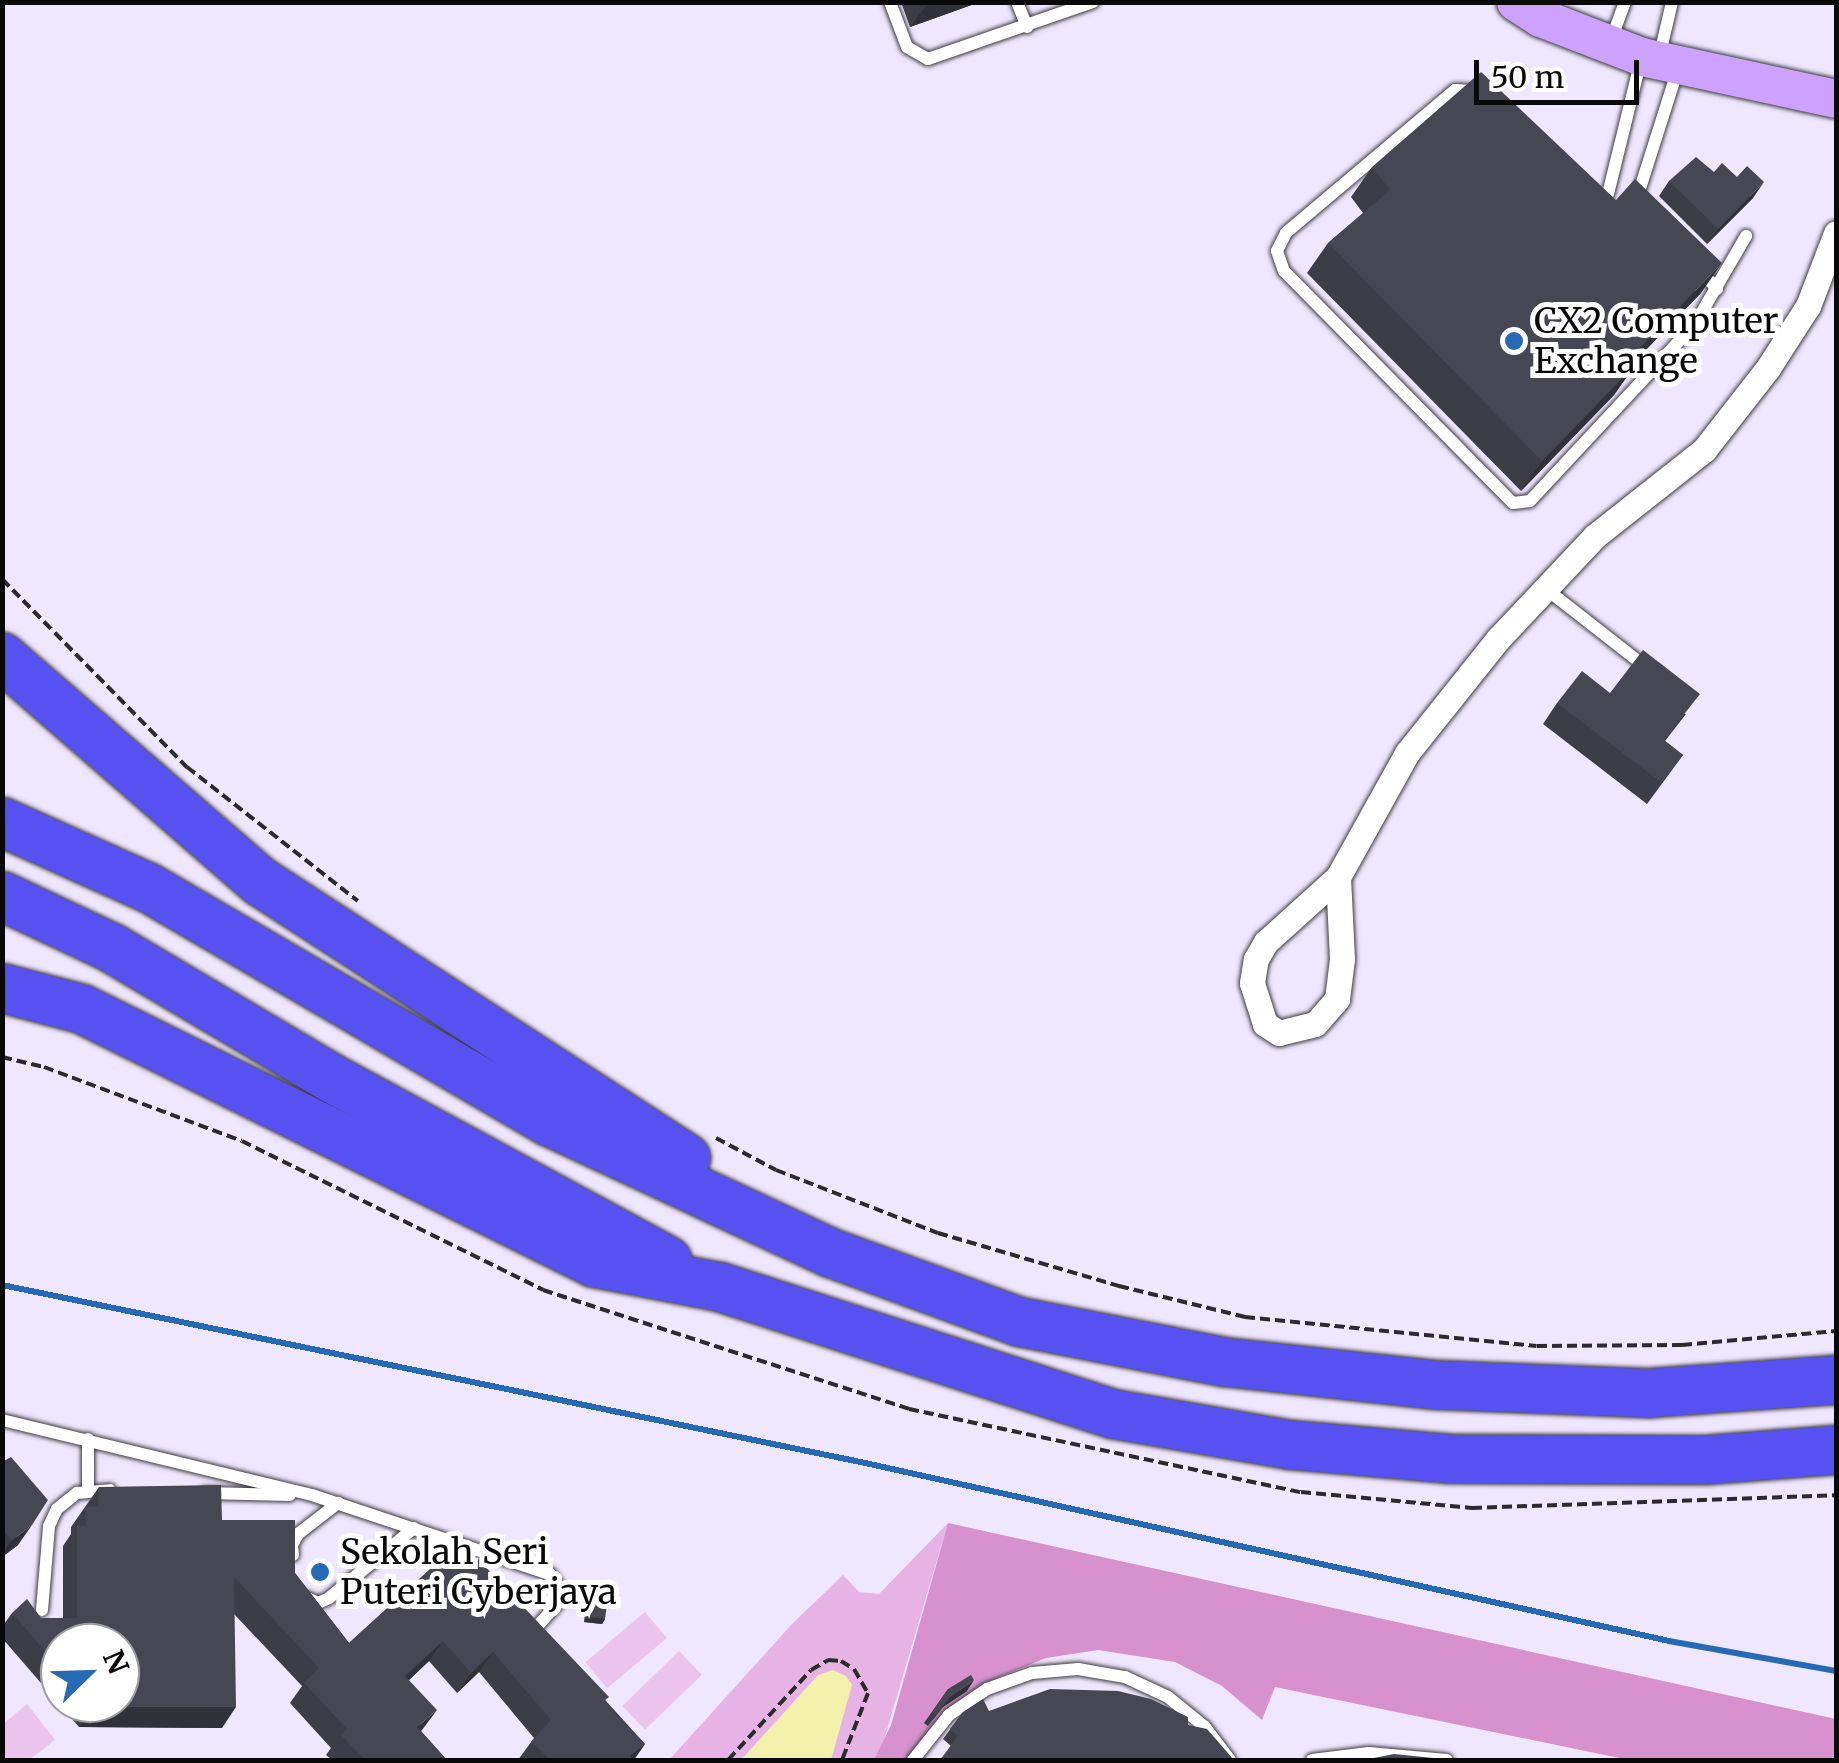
<!DOCTYPE html>
<style>
body{margin:0}
#map{position:relative;width:1839px;height:1763px;overflow:hidden;background:#efe6ff;font-family:Merriweather,serif}
div>[style]{position:absolute}
[style*='--x']{left:calc(var(--x)*1px);top:calc(var(--y)*1px);width:calc(var(--w)*1px);rotate:calc(var(--a)*1deg)}
.green>*{inset:0;background:#e7b2e4}
.forest>*{inset:0;background:#d792ce}
.pitch>*{inset:0;background:#ebc4ee;transform-origin:0 0}
.water>*{inset:0;background:#f4f1ac}
.path>*{height:4px;margin-top:-2px;transform-origin:0;background:repeating-linear-gradient(90deg,#2b2b2b 0 10px,transparent 0 15px)}
.roads{filter:drop-shadow(0 0 2px #3c3c3c) drop-shadow(0 0 2px #3c3c3c)}
.lane>*{height:12px;margin:-6px;padding:0 6px;transform-origin:6px;border-radius:6px;background:#fff}
.street>*{height:25px;margin:-12.5px;padding:0 12.5px;transform-origin:12.5px;border-radius:12.5px;background:#fff}
.secondary>*{height:38px;margin:-19px;padding:0 19px;transform-origin:19px;border-radius:19px;background:#cda2fe}
.highway>*{height:48px;margin:-24px;padding:0 24px;transform-origin:24px;border-radius:24px;background:#5751f2}
.rail>*{height:6px;margin:-3px;padding:0 3px;transform-origin:3px;border-radius:3px;background:#2669b5}
.wall>*{inset:0;background:#3c3d47}
.shaded-wall>*{inset:0;background:#313239}
.building>*{inset:0;background:#464752}
.dots>*{width:28px;height:28px;translate:-50% -50%;box-sizing:border-box;border:5px solid #fff;border-radius:50%}
span{translate:-50% -50%;white-space:nowrap;text-align:center;line-height:1.15;-webkit-text-stroke:10px #fff;paint-order:stroke}
.poi-label{font-size:35px;color:#090909}
.left{translate:0 -50%;text-align:left}
.frame{position:absolute;inset:0;border:5px solid #090909;pointer-events:none}
.north{position:absolute;left:40px;top:1623px;width:100px;height:100px;box-sizing:border-box;background:#fff;border:2px solid #9d9d9d;border-radius:50%;rotate:67deg;font-size:28px;font-weight:700;line-height:40px;text-align:center;color:#090909}
.north::after{content:'';display:block;margin:auto;width:35px;height:45px;background:#2669b5;clip-path:polygon(50% 0,100% 100%,50% 72%,0 100%)}
.scale{position:absolute;left:1474px;top:60px;width:165px;height:45px;box-sizing:border-box;border:5px solid #090909;border-top:0;padding-left:12px;font-size:30px;line-height:35px;white-space:nowrap;color:#090909;-webkit-text-stroke:8px #fff;paint-order:stroke}
</style>
<div id="map">
<div class="green">
<div style="clip-path:polygon(948px 1523px,878px 1760px,669px 1760px,792px 1624px,843px 1575px,859px 1592px,879px 1594px)"></div>
</div>
<div class="forest">
<div style="clip-path:polygon(948px 1523px,1836px 1719px,1836px 1760px,1629px 1760px,1275px 1687px,1262px 1720px,1222px 1686px,1175px 1662px,1098px 1650px,1046px 1658px,999px 1677px,977px 1690px,916px 1760px,874px 1760px,891px 1725px)"></div>
</div>
<div class="pitch">
<div style="left:645px;top:1612px;width:34px;height:78px;rotate:50deg"></div>
<div style="left:679px;top:1651px;width:33px;height:79px;rotate:46deg"></div>
<div style="clip-path:polygon(27px 1704px,55px 1740px,29px 1760px,3px 1760px,3px 1724px)"></div>
</div>
<div class="water">
<div style="clip-path:polygon(833px 1670px,846px 1676px,852px 1685px,831px 1760px,741px 1760px,818px 1675px)"></div>
</div>
<div class="path">
<div style="--x:2;--y:579;--w:264;--a:45.5"></div>
<div style="--x:187;--y:767;--w:217;--a:38.1"></div>
<div style="--x:2;--y:1057;--w:43;--a:13.4"></div>
<div style="--x:44;--y:1067;--w:211;--a:20.5"></div>
<div style="--x:242;--y:1141;--w:336;--a:26.3"></div>
<div style="--x:543;--y:1290;--w:385;--a:18"></div>
<div style="--x:909;--y:1409;--w:401;--a:12"></div>
<div style="--x:1301;--y:1492;--w:172;--a:5.3"></div>
<div style="--x:1472;--y:1508;--w:364;--a:-2"></div>
<div style="--x:716;--y:1138;--w:68;--a:28.1"></div>
<div style="--x:776;--y:1170;--w:174;--a:21.3"></div>
<div style="--x:938;--y:1233;--w:189;--a:16.3"></div>
<div style="--x:1119;--y:1286;--w:130;--a:13.8"></div>
<div style="--x:1245;--y:1317;--w:293;--a:5.7"></div>
<div style="--x:1537;--y:1346;--w:145;--a:-0.4"></div>
<div style="--x:1682;--y:1345;--w:155;--a:-5.2"></div>
<div style="--x:728;--y:1760;--w:122;--a:-47.3"></div>
<div style="--x:811;--y:1670;--w:20;--a:-30"></div>
<div style="--x:828;--y:1660;--w:13;--a:4"></div>
<div style="--x:841;--y:1661;--w:15;--a:32"></div>
<div style="--x:854;--y:1669;--w:28;--a:60"></div>
<div style="--x:868;--y:1693;--w:72;--a:111.2"></div>
</div>
<div class="roads">
<div class="lane">
<div style="--x:890;--y:2;--w:48;--a:69.3"></div>
<div style="--x:907;--y:47;--w:24;--a:30"></div>
<div style="--x:928;--y:59;--w:175;--a:-19.1"></div>
<div style="--x:1017;--y:2;--w:27;--a:68"></div>
<div style="--x:1611;--y:40;--w:40;--a:-69.8"></div>
<div style="--x:1659;--y:58;--w:57;--a:-76.9"></div>
<div style="--x:1476;--y:91;--w:21;--a:-177"></div>
<div style="--x:1455;--y:90;--w:221;--a:139.8"></div>
<div style="--x:1286;--y:233;--w:20;--a:117"></div>
<div style="--x:1277;--y:251;--w:21;--a:71"></div>
<div style="--x:1284;--y:271;--w:326;--a:45.4"></div>
<div style="--x:1513;--y:503;--w:17;--a:-7"></div>
<div style="--x:1530;--y:501;--w:242;--a:-47"></div>
<div style="--x:1695;--y:324;--w:102;--a:-59.9"></div>
<div style="--x:1608;--y:194;--w:138;--a:-76.2"></div>
<div style="--x:1637;--y:198;--w:135;--a:-72.4"></div>
<div style="--x:1699;--y:269;--w:27;--a:48"></div>
<div style="--x:1546;--y:589;--w:127;--a:38"></div>
<div style="--x:2;--y:1420;--w:319;--a:13.6"></div>
<div style="--x:312;--y:1495;--w:251;--a:18.4"></div>
<div style="--x:550;--y:1574;--w:21;--a:55"></div>
<div style="--x:562;--y:1591;--w:10;--a:101"></div>
<div style="--x:560;--y:1601;--w:38;--a:132"></div>
<div style="--x:88;--y:1439;--w:51;--a:90"></div>
<div style="--x:205;--y:1493;--w:85;--a:1.3"></div>
<div style="--x:293;--y:1555;--w:10;--a:-96"></div>
<div style="--x:292;--y:1545;--w:13;--a:-61"></div>
<div style="--x:298;--y:1534;--w:51;--a:-37.8"></div>
<div style="--x:305;--y:1597;--w:14;--a:25"></div>
<div style="--x:318;--y:1603;--w:12;--a:-24"></div>
<div style="--x:329;--y:1598;--w:110;--a:-39.5"></div>
<div style="--x:42;--y:1610;--w:84;--a:-85.2"></div>
<div style="--x:49;--y:1526;--w:19;--a:-65"></div>
<div style="--x:57;--y:1509;--w:26;--a:-39"></div>
<div style="--x:77;--y:1493;--w:33;--a:-5"></div>
<div style="--x:913;--y:1760;--w:58;--a:-51.3"></div>
<div style="--x:949;--y:1715;--w:46;--a:-34.4"></div>
<div style="--x:987;--y:1689;--w:48;--a:-19.6"></div>
<div style="--x:1032;--y:1673;--w:46;--a:-5"></div>
<div style="--x:1078;--y:1669;--w:48;--a:9.7"></div>
<div style="--x:1125;--y:1677;--w:47;--a:24.9"></div>
<div style="--x:1168;--y:1697;--w:48;--a:39"></div>
<div style="--x:1205;--y:1727;--w:41;--a:52.9"></div>
<div style="--x:1312;--y:1760;--w:57;--a:-7"></div>
<div style="--x:1369;--y:1753;--w:78;--a:5.1"></div>
</div>
<div class="street">
<div style="--x:1338;--y:877;--w:82;--a:87.2"></div>
<div style="--x:1342;--y:959;--w:40;--a:97.1"></div>
<div style="--x:1337;--y:999;--w:33;--a:131"></div>
<div style="--x:1315;--y:1024;--w:37;--a:166"></div>
<div style="--x:1279;--y:1033;--w:17;--a:-147"></div>
<div style="--x:1265;--y:1024;--w:43;--a:-107.6"></div>
<div style="--x:1252;--y:983;--w:24;--a:-81"></div>
<div style="--x:1256;--y:959;--w:20;--a:-60"></div>
<div style="--x:1266;--y:942;--w:97;--a:-42.1"></div>
<div style="--x:1338;--y:877;--w:142;--a:-60.9"></div>
<div style="--x:1407;--y:753;--w:146;--a:-51.4"></div>
<div style="--x:1498;--y:639;--w:141;--a:-46.7"></div>
<div style="--x:1595;--y:536;--w:139;--a:-38.3"></div>
<div style="--x:1704;--y:450;--w:104;--a:-52"></div>
<div style="--x:1768;--y:368;--w:74;--a:-57.2"></div>
<div style="--x:1808;--y:306;--w:78;--a:-69"></div>
</div>
<div class="secondary">
<div style="--x:1516;--y:2;--w:30;--a:33"></div>
<div style="--x:1541;--y:18;--w:108;--a:21.1"></div>
<div style="--x:1642;--y:57;--w:198;--a:12.2"></div>
</div>
<div class="highway">
<div style="--x:2;--y:657;--w:343;--a:41"></div>
<div style="--x:261;--y:882;--w:507;--a:33"></div>
<div style="--x:2;--y:822;--w:161;--a:24.2"></div>
<div style="--x:149;--y:888;--w:464;--a:30.3"></div>
<div style="--x:550;--y:1122;--w:310;--a:25"></div>
<div style="--x:831;--y:1253;--w:201;--a:20.1"></div>
<div style="--x:1020;--y:1322;--w:208;--a:11.1"></div>
<div style="--x:1224;--y:1362;--w:214;--a:6.2"></div>
<div style="--x:1437;--y:1385;--w:213;--a:2.2"></div>
<div style="--x:1650;--y:1393;--w:186;--a:-4"></div>
<div style="--x:2;--y:896;--w:122;--a:25.3"></div>
<div style="--x:112;--y:948;--w:255;--a:30.7"></div>
<div style="--x:331;--y:1078;--w:383;--a:28.5"></div>
<div style="--x:2;--y:988;--w:83;--a:14.7"></div>
<div style="--x:82;--y:1009;--w:572;--a:26.34"></div>
<div style="--x:595;--y:1263;--w:127;--a:10.9"></div>
<div style="--x:720;--y:1287;--w:413;--a:17.9"></div>
<div style="--x:1113;--y:1414;--w:181;--a:9.9"></div>
<div style="--x:1291;--y:1445;--w:161;--a:5"></div>
<div style="--x:1451;--y:1459;--w:254;--a:0.2"></div>
<div style="--x:1705;--y:1460;--w:131;--a:-4.4"></div>
</div>
</div>
<div class="rail">
<div style="--x:2;--y:1285;--w:881;--a:11.65"></div>
<div style="--x:865;--y:1463;--w:823;--a:12.48"></div>
<div style="--x:1669;--y:1641;--w:170;--a:10.2"></div>
</div>
<div class="wall">
<div style="clip-path:polygon(901px 2px,980px 2px,910px 27px)"></div>
<div style="clip-path:polygon(1372px 167px,1701px 293px,1633px 363px,1635px 365px,1614px 395px,1521px 491px,1307px 273px,1328px 243px,1363px 213px,1351px 197px)"></div>
<div style="clip-path:polygon(1714px 172px,1753px 198px,1707px 244px,1659px 196px,1669px 181px)"></div>
<div style="clip-path:polygon(1610px 693px,1686px 714px,1665px 741px,1683px 755px,1647px 804px,1543px 724px,1557px 703px)"></div>
<div style="clip-path:polygon(2px 1462px,18px 1545px,2px 1557px)"></div>
<div style="clip-path:polygon(evenodd,99px 1487px,222px 1520px,295px 1573px,349px 1643px,461px 1541px,645px 1744px,634px 1760px,518px 1760px,534px 1738px,479px 1672px,457px 1693px,429px 1661px,409px 1680px,421px 1731px,447px 1760px,332px 1760px,326px 1755px,331px 1748px,290px 1703px,302px 1686px,234px 1614px,222px 1728px,79px 1727px,2px 1638px,2px 1627px,12px 1613px,41px 1618px,63px 1618px,63px 1546px,71px 1534px,71px 1527px,99px 1487px,60px 1643px,120px 1703px,60px 1703px,60px 1643px)"></div>
<div style="clip-path:polygon(590px 1590px,605px 1619px,602px 1624px,584px 1622px,587px 1595px)"></div>
<div style="clip-path:polygon(948px 1689px,967px 1691px,943px 1707px,928px 1726px,924px 1723px)"></div>
<div style="clip-path:polygon(989px 1711px,1188px 1725px,951px 1746px,943px 1739px,963px 1712px)"></div>
</div>
<div class="shaded-wall">
<div style="clip-path:polygon(937px 2px,980px 2px,910px 27px,925px 7px)"></div>
<div style="clip-path:polygon(1764px 182px,1753px 198px,1707px 244px,1718px 229px)"></div>
<div style="clip-path:polygon(1722px 263px,1701px 293px,1607px 390px,1628px 360px)"></div>
<div style="clip-path:polygon(1635px 365px,1614px 395px,1521px 491px,1542px 461px)"></div>
<div style="clip-path:polygon(32px 1525px,18px 1545px,2px 1557px,2px 1554px,12px 1540px)"></div>
<div style="clip-path:polygon(588px 1617px,605px 1619px,602px 1624px,584px 1622px)"></div>
<div style="clip-path:polygon(443px 1641px,429px 1661px,391px 1697px,405px 1676px)"></div>
<div style="clip-path:polygon(493px 1652px,479px 1672px,457px 1693px,471px 1673px)"></div>
<div style="clip-path:polygon(974px 1680px,967px 1691px,943px 1707px,928px 1726px,950px 1697px)"></div>
<div style="clip-path:polygon(94px 1707px,236px 1707px,222px 1728px,79px 1727px)"></div>
<div style="clip-path:polygon(437px 1710px,422px 1730px,403px 1747px,417px 1727px)"></div>
<div style="clip-path:polygon(645px 1744px,633px 1760px,630px 1756px)"></div>
</div>
<div class="building">
<div style="clip-path:polygon(1481px 72px,1616px 200px,1635px 179px,1722px 263px,1628px 360px,1635px 365px,1542px 461px,1328px 243px,1390px 190px,1372px 167px)"></div>
<div style="clip-path:polygon(1696px 157px,1714px 172px,1722px 163px,1737px 177px,1747px 166px,1764px 182px,1718px 229px,1669px 181px)"></div>
<div style="clip-path:polygon(1643px 650px,1700px 694px,1664px 740px,1683px 755px,1662px 783px,1557px 703px,1582px 671px,1610px 693px)"></div>
<div style="clip-path:polygon(11px 1457px,48px 1500px,32px 1525px,12px 1540px,2px 1530px,2px 1462px)"></div>
<div style="clip-path:polygon(221px 1485px,222px 1520px,295px 1520px,295px 1573px,349px 1643px,461px 1541px,609px 1697px,604px 1701px,645px 1744px,630px 1756px,634px 1760px,551px 1760px,531px 1742px,551px 1720px,493px 1652px,471px 1673px,443px 1641px,405px 1676px,437px 1710px,417px 1727px,447px 1760px,365px 1760px,341px 1735px,347px 1729px,304px 1683px,319px 1668px,234px 1577px,236px 1707px,94px 1707px,90px 1703px,120px 1703px,120px 1643px,60px 1643px,60px 1668px,12px 1613px,27px 1599px,41px 1618px,77px 1618px,77px 1525px,86px 1526px,85px 1507px,98px 1506px,99px 1487px)"></div>
<div style="clip-path:polygon(590px 1590px,609px 1590px,605px 1619px,588px 1617px)"></div>
<div style="clip-path:polygon(971px 1675px,974px 1680px,950px 1697px,935px 1715px,932px 1712px,948px 1689px)"></div>
<div style="clip-path:polygon(1050px 1689px,1118px 1691px,1151px 1699px,1188px 1717px,1188px 1725px,1207px 1729px,1234px 1760px,940px 1760px,958px 1736px,950px 1729px,963px 1712px,983px 1699px,989px 1711px)"></div>
<div style="clip-path:polygon(1394px 1754px,1453px 1760px,1455px 1760px,1364px 1760px)"></div>
</div>
<div class="dots">
<div style="left:1514px;top:341px;background:#2669b5"></div>
<div style="left:320px;top:1572px;background:#2669b5"></div>
</div>
<div class="poi-label">
<span class="left" style="left:1534px;top:341px">CX2 Computer<br>Exchange</span>
<span class="left" style="left:340px;top:1572px">Sekolah Seri<br>Puteri Cyberjaya</span>
</div>
<div class="frame"></div>
<div class="north">N</div>
<div class="scale">50 m</div>
</div>
